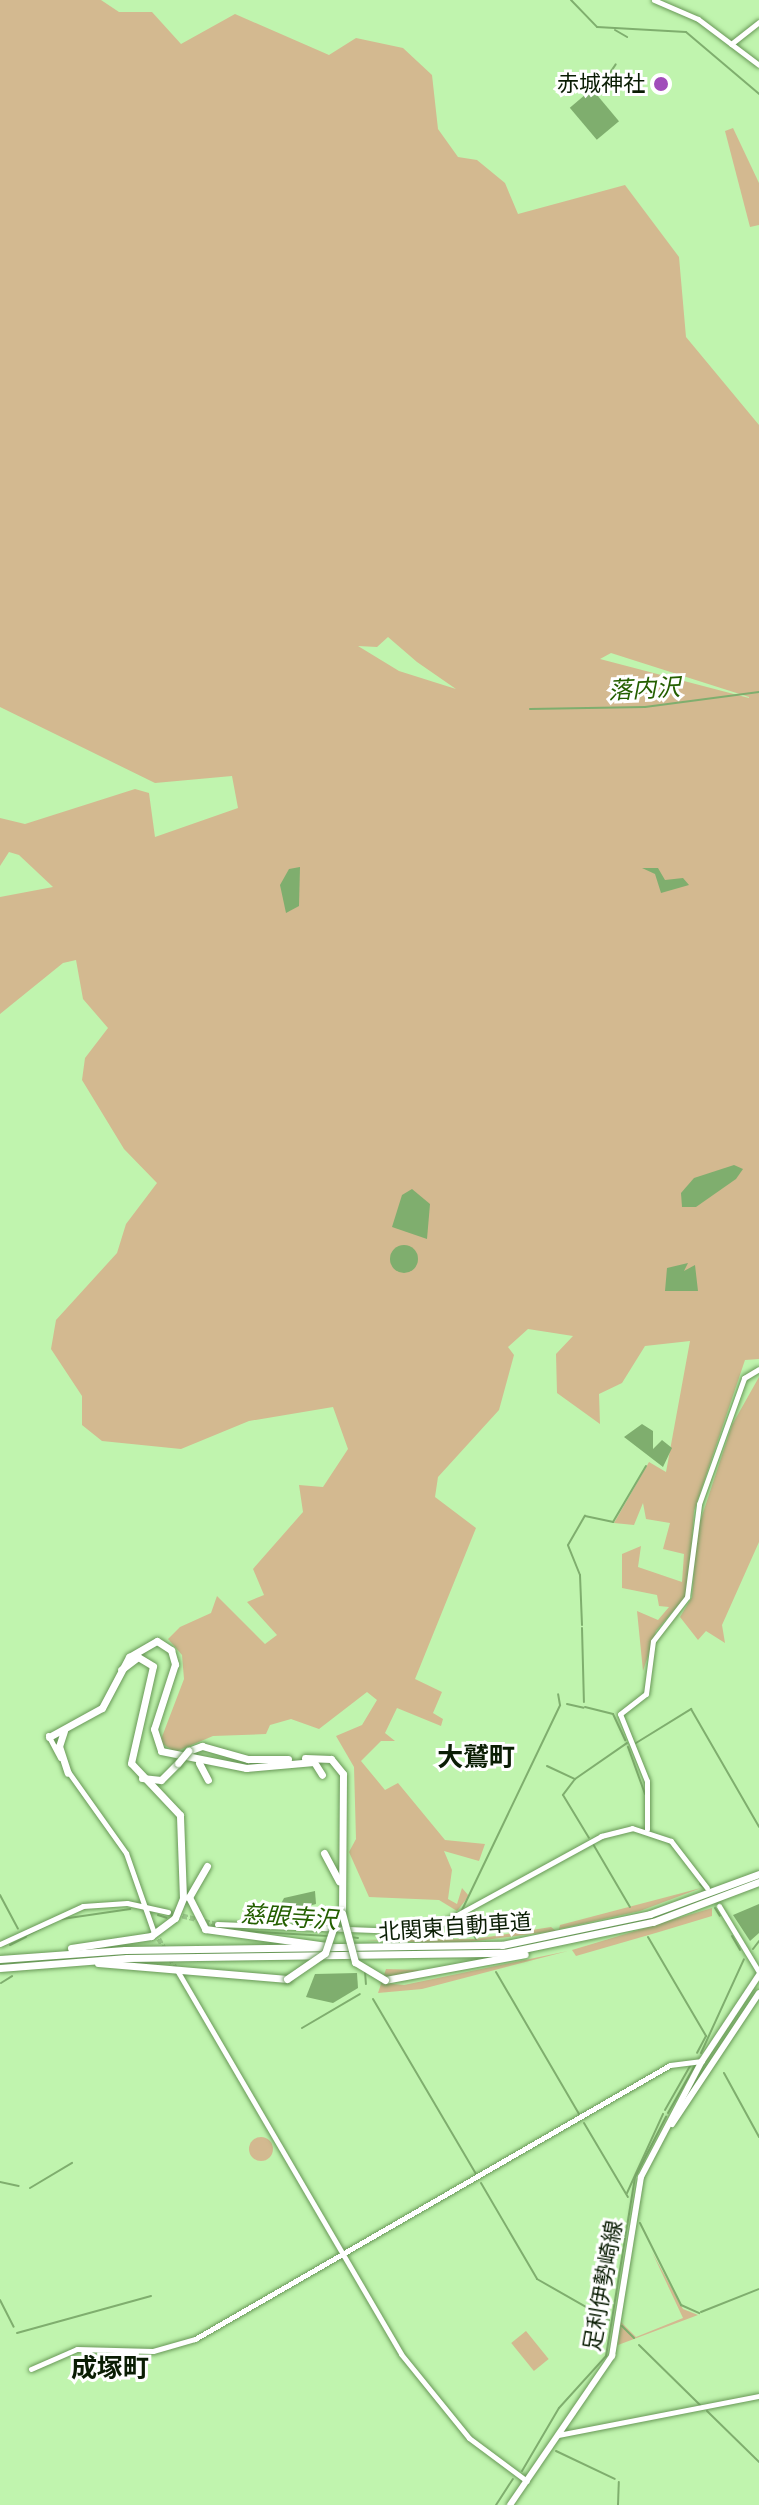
<!DOCTYPE html>
<meta charset="utf-8">
<style>
body{margin:0}
#map{position:relative;width:759px;height:2505px;overflow:hidden;background:#c0f4ae;font-family:"DM Sans","Noto Sans JP",sans-serif}
div>[style]{position:absolute}
[style*='--x']{left:calc(var(--x)*1px);top:calc(var(--y)*1px);width:calc(var(--w)*1px);rotate:calc(var(--a)*1deg)}
.green>*{inset:0;background:#d3b990;transform-origin:0 0}
.round{border-radius:50%}
.water>*{inset:0;background:#7fae6e;transform-origin:0 0}
.stream>*{height:2px;margin:-1px;padding:0 1px;transform-origin:1px;border-radius:1px;background:#7fae6e}
.tertiary-tunnel>*{height:5px;margin-top:-2.5px;transform-origin:0;background:repeating-linear-gradient(90deg,#9cc98c 0 5px,transparent 0 7.5px)}
.roads{filter:drop-shadow(0 0 2px #689857) drop-shadow(0 0 2px #689857)}
.tertiary>*{height:5px;margin:-2.5px;padding:0 2.5px;transform-origin:2.5px;border-radius:2.5px;background:#fff}
.secondary>*{height:5px;margin:-2.5px;padding:0 2.5px;transform-origin:2.5px;border-radius:2.5px;background:#fff}
.primary>*{height:6px;margin:-3px;padding:0 3px;transform-origin:3px;border-radius:3px;background:#fff}
.motorway>*{height:7px;margin:-3.5px;padding:0 3.5px;transform-origin:3.5px;border-radius:3.5px;background:#fff}
.bridges{filter:drop-shadow(0 0 2px #689857) drop-shadow(0 0 2px #689857)}
.motorway-bridge>*{height:7px;margin:-3.5px;padding:0 3.5px;transform-origin:3.5px;border-radius:3.5px;background:#fff}
.dots>*{width:22px;height:22px;translate:-50% -50%;box-sizing:border-box;border:4px solid #fff;border-radius:50%}
span{translate:-50% -50%;white-space:nowrap;text-align:center;line-height:1.15;-webkit-text-stroke:6px #fff;paint-order:stroke}
.poi-label{font-size:22px;color:#0a1d04}
.right{translate:-100% -50%;text-align:right}
.street-label{font-size:22px;color:#0a1d04}
.water-label{font-size:24px;color:#245f00;font-style:italic}
.quarter-label{font-size:26px;color:#0a1d04;font-weight:700}
</style>
<div id="map">
<div class="green">
<div style="clip-path:polygon(evenodd,0 0,101px 0,119px 12px,152px 12px,181px 44px,235px 14px,329px 55px,356px 38px,403px 48px,432px 75px,438px 129px,458px 157px,477px 160px,505px 183px,518px 214px,625px 185px,679px 257px,686px 337px,759px 425px,759px 1359px,745px 1360px,694px 1511px,688px 1594px,656px 1631px,643px 1671px,637px 1611px,658px 1620px,669px 1607px,659px 1606px,657px 1595px,622px 1588px,622px 1554px,641px 1546px,638px 1567px,682px 1582px,684px 1554px,663px 1549px,670px 1523px,646px 1519px,643px 1503px,634px 1525px,614px 1523px,649px 1462px,666px 1472px,690px 1341px,645px 1346px,622px 1383px,599px 1394px,600px 1424px,557px 1393px,556px 1354px,573px 1336px,528px 1329px,508px 1347px,514px 1355px,499px 1410px,438px 1477px,435px 1497px,476px 1528px,415px 1679px,442px 1692px,433px 1713px,443px 1719px,441px 1726px,397px 1708px,385px 1733px,395px 1741px,381px 1741px,361px 1761px,385px 1790px,398px 1783px,445px 1840px,485px 1844px,479px 1861px,444px 1851px,452px 1870px,448px 1899px,457px 1904px,462px 1888px,469px 1896px,457px 1911px,439px 1900px,369px 1897px,349px 1852px,356px 1839px,354px 1767px,336px 1736px,362px 1725px,377px 1700px,367px 1692px,319px 1729px,291px 1719px,270px 1725px,266px 1734px,213px 1736px,175px 1752px,160px 1742px,184px 1679px,182px 1655px,168px 1639px,180px 1627px,211px 1613px,217px 1596px,265px 1644px,277px 1635px,247px 1602px,264px 1595px,253px 1569px,303px 1512px,299px 1485px,323px 1487px,348px 1449px,333px 1407px,249px 1421px,181px 1449px,102px 1441px,82px 1425px,82px 1396px,51px 1349px,56px 1320px,117px 1253px,126px 1224px,157px 1183px,124px 1149px,82px 1080px,85px 1058px,108px 1028px,83px 999px,76px 960px,63px 963px,0 1014px,0 897px,53px 887px,19px 855px,9px 852px,0 866px,0 818px,25px 824px,135px 789px,149px 793px,155px 837px,238px 808px,232px 776px,155px 783px,0 707px,0 0,388px 637px,417px 662px,456px 689px,399px 671px,358px 646px,377px 647px,388px 637px,0 0,611px 653px,749px 697px,749px 698px,600px 659px,611px 653px)"></div>
<div style="clip-path:polygon(733px 128px,759px 183px,759px 225px,750px 227px,725px 131px)"></div>
<div style="clip-path:polygon(759px 1377px,759px 1542px,722px 1625px,725px 1643px,706px 1631px,698px 1640px,680px 1617px,692px 1597px,697px 1531px,732px 1425px)"></div>
<div style="clip-path:polygon(701px 1888px,640px 1911px,559px 1929px,560px 1925px)"></div>
<div style="clip-path:polygon(712px 1908px,712px 1916px,659px 1932px,576px 1956px,572px 1950px)"></div>
<div style="clip-path:polygon(551px 1927px,556px 1931px,453px 1944px,365px 1940px,475px 1939px)"></div>
<div style="clip-path:polygon(568px 1951px,422px 1989px,378px 1993px,386px 1969px,419px 1970px,383px 1983px,404px 1985px)"></div>
<div class="round" style="left:249px;top:2137px;width:24px;height:24px"></div>
<div style="clip-path:polygon(652px 2252px,683px 2309px,698px 2315px,618px 2345px,621px 2322px,636px 2337px,683px 2318px)"></div>
<div style="left:526px;top:2331px;width:36px;height:19px;rotate:51deg"></div>
</div>
<div class="water">
<div style="left:592px;top:89px;width:42px;height:29px;rotate:50deg"></div>
<div style="clip-path:polygon(300px 867px,299px 906px,286px 913px,280px 885px,289px 869px)"></div>
<div style="clip-path:polygon(642px 868px,658px 868px,665px 880px,683px 878px,689px 885px,661px 893px,655px 874px)"></div>
<div style="clip-path:polygon(734px 1165px,743px 1169px,736px 1179px,696px 1207px,682px 1207px,681px 1193px,694px 1178px)"></div>
<div style="clip-path:polygon(412px 1189px,430px 1204px,427px 1239px,392px 1227px,402px 1195px)"></div>
<div class="round" style="left:390px;top:1245px;width:28px;height:28px"></div>
<div style="clip-path:polygon(688px 1263px,684px 1271px,695px 1265px,698px 1291px,665px 1291px,667px 1268px)"></div>
<div style="clip-path:polygon(642px 1424px,653px 1431px,653px 1449px,662px 1440px,672px 1448px,663px 1467px,624px 1437px)"></div>
<div style="clip-path:polygon(315px 1891px,316px 1904px,275px 1915px,284px 1898px)"></div>
<div style="clip-path:polygon(759px 1904px,759px 1933px,750px 1941px,733px 1915px)"></div>
<div style="clip-path:polygon(315px 1974px,357px 1973px,358px 1988px,333px 2003px,306px 1997px)"></div>
</div>
<div class="stream">
<div style="--x:571;--y:0;--w:37;--a:46"></div>
<div style="--x:597;--y:27;--w:89;--a:3.2"></div>
<div style="--x:686;--y:32;--w:96;--a:40.3"></div>
<div style="--x:615;--y:30;--w:14;--a:30"></div>
<div style="--x:595;--y:95;--w:37;--a:-56"></div>
<div style="--x:530;--y:709;--w:115;--a:-1"></div>
<div style="--x:645;--y:707;--w:115;--a:-7.5"></div>
<div style="--x:582;--y:1625;--w:50;--a:-92.3"></div>
<div style="--x:580;--y:1575;--w:32;--a:-112"></div>
<div style="--x:568;--y:1545;--w:34;--a:-60"></div>
<div style="--x:585;--y:1516;--w:29;--a:12"></div>
<div style="--x:613;--y:1522;--w:65;--a:-59.5"></div>
<div style="--x:582;--y:1628;--w:74;--a:88.5"></div>
<div style="--x:567;--y:1704;--w:17;--a:13"></div>
<div style="--x:585;--y:1707;--w:29;--a:14"></div>
<div style="--x:613;--y:1714;--w:29;--a:65"></div>
<div style="--x:636;--y:1743;--w:65;--a:-31.7"></div>
<div style="--x:691;--y:1709;--w:136;--a:60"></div>
<div style="--x:628;--y:1747;--w:50;--a:70.1"></div>
<div style="--x:547;--y:1766;--w:31;--a:25"></div>
<div style="--x:575;--y:1779;--w:63;--a:-34.7"></div>
<div style="--x:575;--y:1779;--w:20;--a:127"></div>
<div style="--x:563;--y:1795;--w:50;--a:58.8"></div>
<div style="--x:593;--y:1844;--w:73;--a:59.6"></div>
<div style="--x:700;--y:1884;--w:6;--a:45"></div>
<div style="--x:0;--y:1895;--w:38;--a:62"></div>
<div style="--x:715;--y:1908;--w:9;--a:58"></div>
<div style="--x:462;--y:1910;--w:227;--a:-64.4"></div>
<div style="--x:560;--y:1705;--w:11;--a:-100"></div>
<div style="--x:158;--y:1915;--w:9;--a:18"></div>
<div style="--x:62;--y:1919;--w:69;--a:-8.4"></div>
<div style="--x:465;--y:1920;--w:22;--a:60"></div>
<div style="--x:242;--y:1931;--w:86;--a:3.3"></div>
<div style="--x:25;--y:1936;--w:32;--a:-26"></div>
<div style="--x:732;--y:1936;--w:16;--a:60"></div>
<div style="--x:350;--y:1937;--w:8;--a:7"></div>
<div style="--x:648;--y:1937;--w:115;--a:59.6"></div>
<div style="--x:706;--y:2036;--w:19;--a:118"></div>
<div style="--x:10;--y:1945;--w:18;--a:-27"></div>
<div style="--x:753;--y:1949;--w:10;--a:-53"></div>
<div style="--x:365;--y:1971;--w:13;--a:86"></div>
<div style="--x:496;--y:1972;--w:164;--a:59.7"></div>
<div style="--x:1;--y:1983;--w:13;--a:-32"></div>
<div style="--x:373;--y:1999;--w:203;--a:59.5"></div>
<div style="--x:302;--y:2028;--w:67;--a:-30.4"></div>
<div style="--x:701;--y:2053;--w:103;--a:-65.4"></div>
<div style="--x:724;--y:2073;--w:73;--a:61.3"></div>
<div style="--x:665;--y:2110;--w:51;--a:-60.4"></div>
<div style="--x:668;--y:2113;--w:53;--a:-60.5"></div>
<div style="--x:584;--y:2123;--w:86;--a:59.3"></div>
<div style="--x:0;--y:2182;--w:19;--a:12"></div>
<div style="--x:481;--y:2183;--w:111;--a:59.7"></div>
<div style="--x:537;--y:2279;--w:83;--a:29.7"></div>
<div style="--x:30;--y:2188;--w:49;--a:-30.8"></div>
<div style="--x:627;--y:2193;--w:87;--a:-65.5"></div>
<div style="--x:640;--y:2223;--w:92;--a:63.4"></div>
<div style="--x:681;--y:2305;--w:20;--a:24"></div>
<div style="--x:0;--y:2300;--w:30;--a:63"></div>
<div style="--x:701;--y:2312;--w:62;--a:-21.6"></div>
<div style="--x:622;--y:2326;--w:17;--a:45"></div>
<div style="--x:17;--y:2333;--w:139;--a:-15.4"></div>
<div style="--x:639;--y:2345;--w:86;--a:44.5"></div>
<div style="--x:707;--y:2411;--w:73;--a:44.4"></div>
<div style="--x:556;--y:2451;--w:65;--a:25.4"></div>
<div style="--x:522;--y:2471;--w:73;--a:-59.6"></div>
<div style="--x:559;--y:2408;--w:70;--a:-47.9"></div>
<div style="--x:606;--y:2356;--w:181;--a:-80.8"></div>
<div style="--x:635;--y:2177;--w:68;--a:-62.7"></div>
<div style="--x:496;--y:2505;--w:31;--a:-57"></div>
<div style="--x:618;--y:2505;--w:23;--a:-88"></div>
</div>
<div class="tertiary-tunnel">
<div style="--x:168;--y:1912;--w:50;--a:13.8"></div>
<div style="--x:155;--y:1932;--w:46;--a:60.1"></div>
</div>
<div class="roads">
<div class="tertiary">
<div style="--x:731;--y:44;--w:36;--a:-38"></div>
<div style="--x:48;--y:1735;--w:26;--a:62"></div>
<div style="--x:67;--y:1770;--w:102;--a:54.6"></div>
<div style="--x:126;--y:1853;--w:82;--a:70.7"></div>
<div style="--x:647;--y:1829;--w:48;--a:-90"></div>
<div style="--x:647;--y:1781;--w:72;--a:-111.9"></div>
<div style="--x:620;--y:1714;--w:33;--a:-38"></div>
<div style="--x:646;--y:1694;--w:53;--a:-82.5"></div>
<div style="--x:653;--y:1641;--w:56;--a:-52.3"></div>
<div style="--x:687;--y:1597;--w:94;--a:-82.6"></div>
<div style="--x:699;--y:1504;--w:134;--a:-70.3"></div>
<div style="--x:744;--y:1378;--w:17;--a:-31"></div>
<div style="--x:719;--y:1906;--w:77;--a:58.8"></div>
<div style="--x:217;--y:1924;--w:209;--a:2.2"></div>
<div style="--x:426;--y:1932;--w:200;--a:-28.7"></div>
<div style="--x:601;--y:1836;--w:32;--a:-14"></div>
<div style="--x:632;--y:1828;--w:41;--a:18.4"></div>
<div style="--x:671;--y:1841;--w:59;--a:52.5"></div>
<div style="--x:0;--y:1944;--w:91;--a:-24.6"></div>
<div style="--x:83;--y:1906;--w:44;--a:-3.9"></div>
<div style="--x:127;--y:1903;--w:42;--a:12.4"></div>
<div style="--x:178;--y:1972;--w:442;--a:59.7"></div>
<div style="--x:401;--y:2354;--w:108;--a:51"></div>
<div style="--x:469;--y:2438;--w:72;--a:36.6"></div>
<div style="--x:31;--y:2369;--w:50;--a:-23.5"></div>
<div style="--x:77;--y:2349;--w:76;--a:1.5"></div>
<div style="--x:153;--y:2351;--w:44;--a:-15.9"></div>
<div style="--x:195;--y:2339;--w:548;--a:-29.98"></div>
<div style="--x:670;--y:2065;--w:32;--a:-7"></div>
<div style="--x:558;--y:2435;--w:205;--a:-11"></div>
</div>
<div class="secondary">
<div style="--x:654;--y:0;--w:48;--a:23.4"></div>
<div style="--x:698;--y:19;--w:76;--a:37"></div>
</div>
<div class="primary">
<div style="--x:672;--y:2124;--w:157;--a:-56.4"></div>
<div style="--x:510;--y:2505;--w:181;--a:-55.6"></div>
<div style="--x:612;--y:2356;--w:181;--a:-80.8"></div>
<div style="--x:641;--y:2177;--w:131;--a:-62.3"></div>
<div style="--x:702;--y:2061;--w:103;--a:-56.5"></div>
</div>
<div class="motorway">
<div style="--x:64;--y:1731;--w:16;--a:108"></div>
<div style="--x:59;--y:1746;--w:28;--a:72"></div>
<div style="--x:49;--y:1737;--w:60;--a:-28.7"></div>
<div style="--x:102;--y:1708;--w:58;--a:-62.1"></div>
<div style="--x:129;--y:1657;--w:32;--a:-30"></div>
<div style="--x:157;--y:1641;--w:17;--a:33"></div>
<div style="--x:171;--y:1650;--w:15;--a:74"></div>
<div style="--x:175;--y:1664;--w:68;--a:107.9"></div>
<div style="--x:154;--y:1729;--w:23;--a:72"></div>
<div style="--x:161;--y:1751;--w:87;--a:11.3"></div>
<div style="--x:246;--y:1768;--w:68;--a:-5"></div>
<div style="--x:314;--y:1762;--w:15;--a:58"></div>
<div style="--x:188;--y:1751;--w:15;--a:-20"></div>
<div style="--x:202;--y:1746;--w:48;--a:15.8"></div>
<div style="--x:248;--y:1759;--w:40;--a:0"></div>
<div style="--x:305;--y:1758;--w:26;--a:2"></div>
<div style="--x:331;--y:1759;--w:19;--a:51"></div>
<div style="--x:343;--y:1774;--w:139;--a:90.4"></div>
<div style="--x:199;--y:1763;--w:19;--a:62"></div>
<div style="--x:142;--y:1778;--w:19;--a:6"></div>
<div style="--x:161;--y:1780;--w:24;--a:-45"></div>
<div style="--x:324;--y:1853;--w:32;--a:62"></div>
<div style="--x:207;--y:1866;--w:36;--a:120"></div>
<div style="--x:189;--y:1897;--w:36;--a:63"></div>
<div style="--x:205;--y:1929;--w:123;--a:7.9"></div>
<div style="--x:71;--y:1948;--w:81;--a:-8.5"></div>
<div style="--x:151;--y:1936;--w:30;--a:-37"></div>
<div style="--x:175;--y:1918;--w:22;--a:-68"></div>
<div style="--x:183;--y:1898;--w:83;--a:-92.1"></div>
<div style="--x:180;--y:1815;--w:71;--a:-133.3"></div>
<div style="--x:131;--y:1763;--w:99;--a:-77.2"></div>
<div style="--x:153;--y:1666;--w:17;--a:-149"></div>
<div style="--x:138;--y:1657;--w:21;--a:143"></div>
<div style="--x:0;--y:1959;--w:125;--a:-4.1"></div>
<div style="--x:125;--y:1950;--w:377;--a:-0.8"></div>
<div style="--x:502;--y:1945;--w:151;--a:-11.8"></div>
<div style="--x:650;--y:1914;--w:116;--a:-20.2"></div>
<div style="--x:98;--y:1963;--w:190;--a:4.8"></div>
<div style="--x:0;--y:1968;--w:127;--a:-4.5"></div>
<div style="--x:127;--y:1958;--w:377;--a:-0.8"></div>
<div style="--x:504;--y:1953;--w:152;--a:-11.8"></div>
<div style="--x:653;--y:1922;--w:113;--a:-20.7"></div>
<div style="--x:385;--y:1980;--w:142;--a:-10.5"></div>
</div>
</div>
<div class="bridges">
<div class="motorway-bridge">
<div style="--x:178;--y:1763;--w:16;--a:-50"></div>
<div style="--x:342;--y:1913;--w:51;--a:75.1"></div>
<div style="--x:355;--y:1962;--w:35;--a:31"></div>
<div style="--x:287;--y:1979;--w:46;--a:-34.4"></div>
<div style="--x:325;--y:1953;--w:41;--a:-71.6"></div>
</div>
</div>
<div class="dots">
<div style="left:661px;top:84px;background:#a14cba"></div>
</div>
<div class="poi-label">
<span class="right" style="left:645px;top:84px">赤城神社</span>
</div>
<div class="street-label">
<span style="left:455px;top:1927px;rotate:-4deg">北関東自動車道</span>
<span style="left:603px;top:2286px;rotate:-80deg">足利伊勢崎線</span>
</div>
<div class="water-label">
<span style="left:644px;top:689px;rotate:-3deg">落内沢</span>
<span style="left:289px;top:1917px;rotate:4deg">慈眼寺沢</span>
</div>
<div class="quarter-label">
<span style="left:476px;top:1758px">大鷲町</span>
<span style="left:110px;top:2369px">成塚町</span>
</div>
</div>
